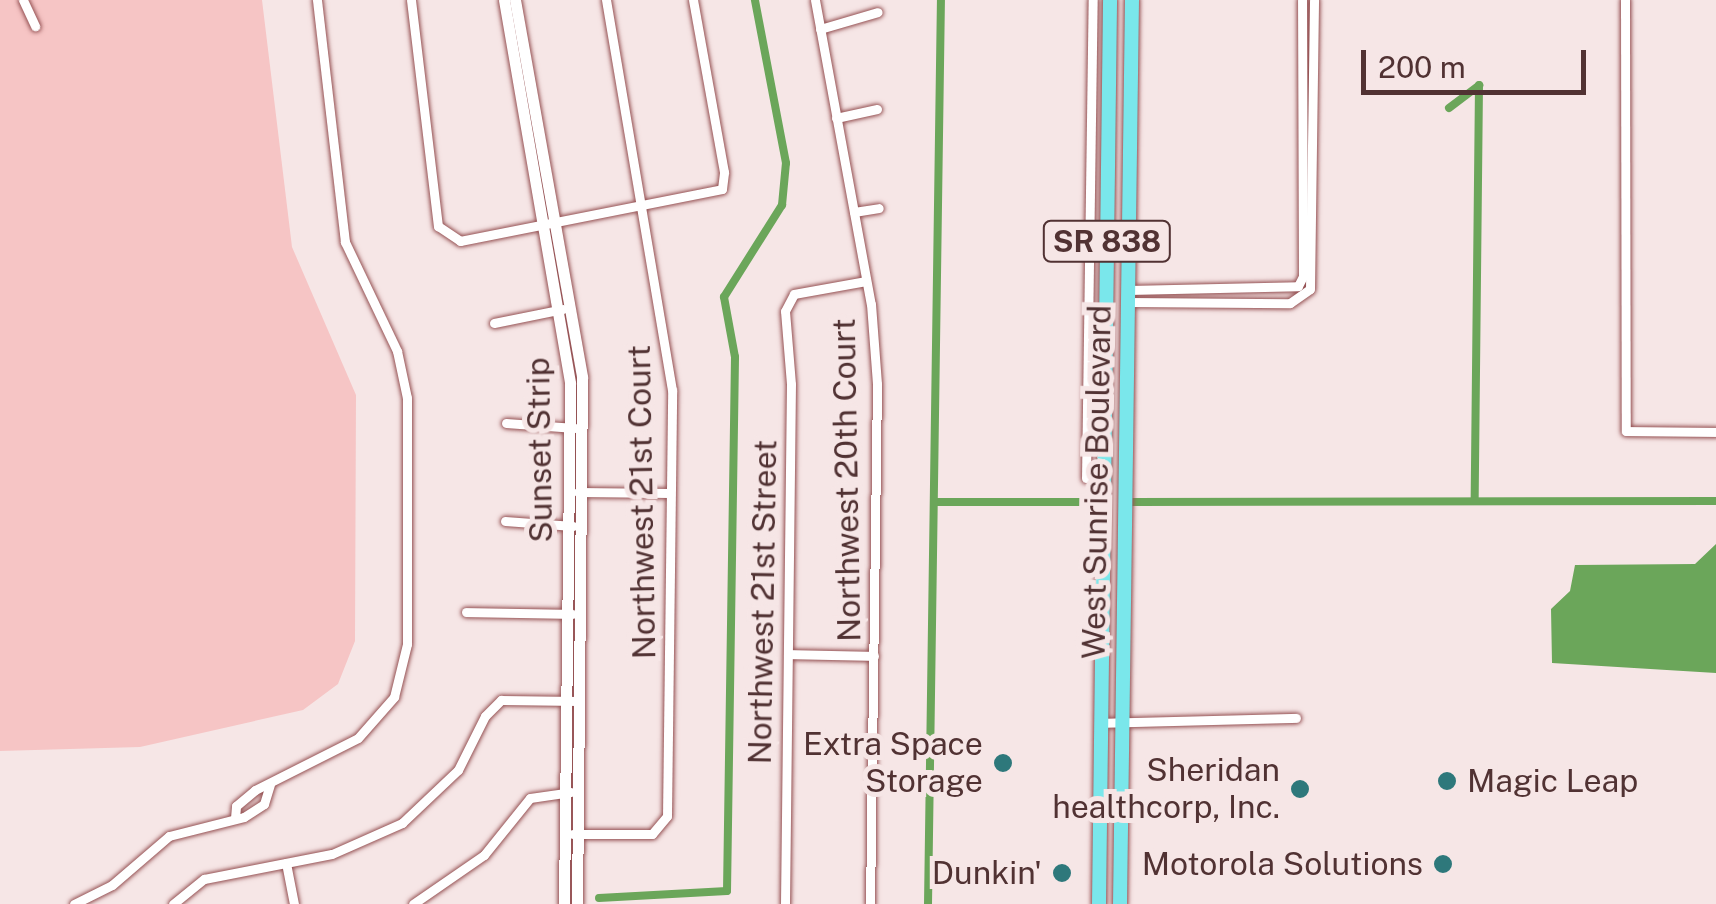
<!DOCTYPE html>
<style>
body{margin:0}
#map{position:relative;width:1716px;height:904px;overflow:hidden;background:#f6e6e6;font-family:"Public Sans",sans-serif}
div>[style]{position:absolute}
[style*='--x']{left:calc(var(--x)*1px);top:calc(var(--y)*1px);width:calc(var(--w)*1px);rotate:calc(var(--a)*1deg)}
.green>*{inset:0;background:#f6c5c5}
.water>*{inset:0;background:#6ba65a}
.canal>*{height:8px;margin:-4px;padding:0 4px;transform-origin:4px;border-radius:4px;background:#6ba65a}
.roads{filter:drop-shadow(0 0 2px #955153) drop-shadow(0 0 2px #955153)}
.minor>*{height:9px;margin:-4.5px;padding:0 4.5px;transform-origin:4.5px;border-radius:4.5px;background:#fff}
.tertiary>*{height:11px;margin:-5.5px;padding:0 5.5px;transform-origin:5.5px;border-radius:5.5px;background:#fff}
.trunk>*{height:14px;margin:-7px;padding:0 7px;transform-origin:7px;border-radius:7px;background:#7ae7eb}
.dots>*{width:28px;height:28px;translate:-50% -50%;box-sizing:border-box;border:5px solid #f6e6e6;border-radius:50%}
span{translate:-50% -50%;white-space:nowrap;text-align:center;line-height:1.15;-webkit-text-stroke:10px #f6e6e6;paint-order:stroke}
.shield-label span{padding:2px 8px;background:#f6e6e6;border:2px solid;border-radius:8px;-webkit-text-stroke-width:0}
.shield-label{font-size:30px;color:#513233;font-weight:700}
.street-label{font-size:32px;color:#513233}
.poi-label{font-size:32px;color:#513233}
.right{translate:-100% -50%;text-align:right}
.left{translate:0 -50%;text-align:left}
.scale{position:absolute;left:1361px;top:50px;width:225px;height:45px;box-sizing:border-box;border:5px solid #513233;border-top:0;padding-left:12px;font-size:30px;line-height:35px;white-space:nowrap;color:#513233;-webkit-text-stroke:8px #f6e6e6;paint-order:stroke}
</style>
<div id="map">
<div class="green">
<div style="clip-path:polygon(0 0,262px 0,292px 247px,356px 395px,355px 641px,338px 684px,303px 710px,140px 747px,0 751px)"></div>
</div>
<div class="water">
<div style="clip-path:polygon(1716px 544px,1716px 673px,1552px 663px,1551px 609px,1570px 591px,1575px 565px,1695px 564px)"></div>
</div>
<div class="canal">
<div style="--x:1449;--y:108;--w:38;--a:-37"></div>
<div style="--x:1479;--y:85;--w:416;--a:90.6"></div>
<div style="--x:935;--y:502;--w:160;--a:0"></div>
<div style="--x:1132;--y:502;--w:584;--a:-0.1"></div>
<div style="--x:599;--y:898;--w:128;--a:-3.1"></div>
<div style="--x:727;--y:891;--w:534;--a:-89.14"></div>
<div style="--x:735;--y:357;--w:61;--a:-100.4"></div>
<div style="--x:724;--y:297;--w:109;--a:-57.8"></div>
<div style="--x:782;--y:205;--w:42;--a:-84.6"></div>
<div style="--x:786;--y:163;--w:166;--a:-100.8"></div>
<div style="--x:928;--y:904;--w:904;--a:-89.18"></div>
</div>
<div class="roads">
<div class="minor">
<div style="--x:23;--y:0;--w:29;--a:65"></div>
<div style="--x:411;--y:0;--w:228;--a:83.2"></div>
<div style="--x:438;--y:226;--w:27;--a:34"></div>
<div style="--x:460;--y:241;--w:267;--a:-11.2"></div>
<div style="--x:722;--y:189;--w:17;--a:-83"></div>
<div style="--x:724;--y:172;--w:175;--a:-100.2"></div>
<div style="--x:815;--y:0;--w:309;--a:79.6"></div>
<div style="--x:871;--y:304;--w:80;--a:85.7"></div>
<div style="--x:877;--y:384;--w:520;--a:90.77"></div>
<div style="--x:1625;--y:0;--w:431;--a:89.9"></div>
<div style="--x:1626;--y:431;--w:90;--a:0.6"></div>
<div style="--x:820;--y:29;--w:60;--a:-16.3"></div>
<div style="--x:836;--y:118;--w:42;--a:-12.4"></div>
<div style="--x:854;--y:212;--w:25;--a:-9"></div>
<div style="--x:1128;--y:290;--w:170;--a:-1.3"></div>
<div style="--x:1298;--y:286;--w:11;--a:-63"></div>
<div style="--x:1303;--y:276;--w:276;--a:-90.2"></div>
<div style="--x:1128;--y:302;--w:162;--a:0.4"></div>
<div style="--x:1290;--y:303;--w:24;--a:-35"></div>
<div style="--x:1310;--y:289;--w:289;--a:-89.2"></div>
<div style="--x:494;--y:323;--w:70;--a:-11.5"></div>
<div style="--x:506;--y:423;--w:69;--a:4.1"></div>
<div style="--x:1086;--y:478;--w:478;--a:-89.2"></div>
<div style="--x:578;--y:492;--w:92;--a:0.6"></div>
<div style="--x:505;--y:521;--w:68;--a:4.2"></div>
<div style="--x:466;--y:612;--w:106;--a:1.1"></div>
<div style="--x:788;--y:654;--w:86;--a:1.3"></div>
<div style="--x:1100;--y:723;--w:196;--a:-1.5"></div>
<div style="--x:235;--y:818;--w:12;--a:-85"></div>
<div style="--x:236;--y:806;--w:25;--a:-40"></div>
<div style="--x:255;--y:790;--w:115;--a:-26.8"></div>
<div style="--x:358;--y:738;--w:55;--a:-48.7"></div>
<div style="--x:394;--y:697;--w:55;--a:-76.2"></div>
<div style="--x:407;--y:644;--w:246;--a:-90"></div>
<div style="--x:407;--y:398;--w:48;--a:-102"></div>
<div style="--x:397;--y:351;--w:121;--a:-115.5"></div>
<div style="--x:345;--y:242;--w:244;--a:-96.6"></div>
<div style="--x:573;--y:834;--w:79;--a:0"></div>
<div style="--x:652;--y:834;--w:23;--a:-50"></div>
<div style="--x:667;--y:816;--w:426;--a:-89.3"></div>
<div style="--x:672;--y:390;--w:396;--a:-99.6"></div>
<div style="--x:286;--y:863;--w:42;--a:79"></div>
<div style="--x:74;--y:904;--w:42;--a:-26.6"></div>
<div style="--x:112;--y:885;--w:75;--a:-40.7"></div>
<div style="--x:169;--y:836;--w:77;--a:-14.2"></div>
<div style="--x:244;--y:817;--w:24;--a:-33"></div>
<div style="--x:264;--y:804;--w:21;--a:-73"></div>
<div style="--x:173;--y:904;--w:40;--a:-39"></div>
<div style="--x:204;--y:879;--w:130;--a:-11.1"></div>
<div style="--x:332;--y:854;--w:77;--a:-23.9"></div>
<div style="--x:402;--y:823;--w:77;--a:-43.4"></div>
<div style="--x:458;--y:770;--w:60;--a:-63.4"></div>
<div style="--x:485;--y:716;--w:23;--a:-45"></div>
<div style="--x:501;--y:700;--w:77;--a:0.7"></div>
<div style="--x:413;--y:904;--w:86;--a:-34.6"></div>
<div style="--x:484;--y:855;--w:73;--a:-51.1"></div>
<div style="--x:530;--y:798;--w:41;--a:-8.3"></div>
<div style="--x:785;--y:904;--w:520;--a:-89.34"></div>
<div style="--x:791;--y:384;--w:73;--a:-94.7"></div>
<div style="--x:785;--y:311;--w:19;--a:-62"></div>
<div style="--x:794;--y:294;--w:73;--a:-10.2"></div>
</div>
<div class="tertiary">
<div style="--x:504;--y:0;--w:389;--a:80.2"></div>
<div style="--x:570;--y:383;--w:521;--a:90.66"></div>
<div style="--x:515;--y:0;--w:383;--a:79.9"></div>
<div style="--x:582;--y:377;--w:527;--a:90.54"></div>
</div>
<div class="trunk">
<div style="--x:1099;--y:904;--w:904;--a:-89.3"></div>
<div style="--x:1120;--y:904;--w:904;--a:-89.24"></div>
</div>
</div>
<div class="dots">
<div style="left:1003px;top:763px;background:#2e787b"></div>
<div style="left:1447px;top:781px;background:#2e787b"></div>
<div style="left:1300px;top:789px;background:#2e787b"></div>
<div style="left:1443px;top:864px;background:#2e787b"></div>
<div style="left:1062px;top:873px;background:#2e787b"></div>
</div>
<div class="shield-label">
<span style="left:1107px;top:241px">SR 838</span>
</div>
<div class="street-label">
<span style="left:540px;top:450px;rotate:-91deg">Sunset Strip</span>
<span style="left:847px;top:480px;rotate:-91deg">Northwest 20th Court</span>
<span style="left:1097px;top:482px;rotate:-89deg">West Sunrise Boulevard</span>
<span style="left:642px;top:502px;rotate:-91deg">Northwest 21st Court</span>
<span style="left:763px;top:602px;rotate:-89deg">Northwest 21st Street</span>
</div>
<div class="poi-label">
<span class="right" style="left:983px;top:763px">Extra Space<br>Storage</span>
<span class="right" style="left:1280px;top:789px">Sheridan<br>healthcorp, Inc.</span>
<span class="left" style="left:1467px;top:781px">Magic Leap</span>
<span class="right" style="left:1423px;top:864px">Motorola Solutions</span>
<span class="right" style="left:1042px;top:873px">Dunkin'</span>
</div>
<div class="scale">200 m</div>
</div>
